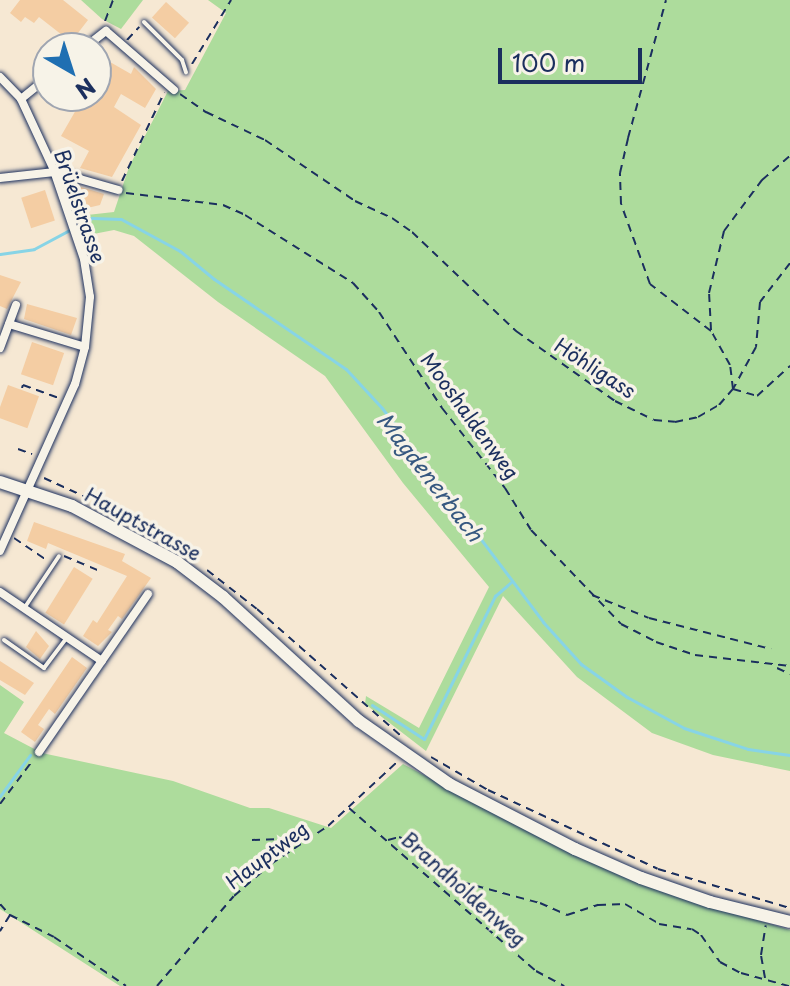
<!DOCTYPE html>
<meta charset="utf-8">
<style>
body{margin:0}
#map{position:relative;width:790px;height:986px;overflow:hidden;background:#f6e8d3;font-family:"Playpen Sans",sans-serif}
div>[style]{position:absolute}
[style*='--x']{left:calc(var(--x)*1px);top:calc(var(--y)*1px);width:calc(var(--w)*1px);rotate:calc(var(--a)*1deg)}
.green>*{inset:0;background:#addc9c}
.stream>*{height:3px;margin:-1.5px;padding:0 1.5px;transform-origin:1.5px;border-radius:1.5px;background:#87d4e6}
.building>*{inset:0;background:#f4cda3;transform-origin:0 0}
.path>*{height:2px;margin-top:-1px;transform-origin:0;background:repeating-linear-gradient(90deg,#1b2f5e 0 8px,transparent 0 14px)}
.roads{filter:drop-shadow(0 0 2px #1b2f5e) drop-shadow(0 0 2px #1b2f5e)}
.service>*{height:4px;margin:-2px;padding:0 2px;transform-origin:2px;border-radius:2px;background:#f7f3e8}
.minor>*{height:8px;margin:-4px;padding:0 4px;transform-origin:4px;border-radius:4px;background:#f7f3e8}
.secondary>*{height:12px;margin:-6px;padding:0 6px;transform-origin:6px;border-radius:6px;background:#f7f3e8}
span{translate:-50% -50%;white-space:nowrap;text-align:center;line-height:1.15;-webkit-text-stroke:7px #f7f3e8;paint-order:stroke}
.street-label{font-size:20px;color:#1b2f5e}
.water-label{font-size:22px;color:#365880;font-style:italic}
.north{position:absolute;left:32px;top:32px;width:80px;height:80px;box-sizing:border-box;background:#f7f3e8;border:2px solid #9fa5b1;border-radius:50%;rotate:141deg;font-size:22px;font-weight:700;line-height:32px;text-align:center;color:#1b2f5e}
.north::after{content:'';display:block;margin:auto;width:28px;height:36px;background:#1f6fb2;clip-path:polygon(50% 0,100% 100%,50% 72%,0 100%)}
.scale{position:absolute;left:498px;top:48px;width:144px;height:36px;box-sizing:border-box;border:4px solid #1b2f5e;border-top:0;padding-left:10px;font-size:24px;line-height:28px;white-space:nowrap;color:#1b2f5e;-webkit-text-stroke:6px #f7f3e8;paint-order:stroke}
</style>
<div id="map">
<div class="green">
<div style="clip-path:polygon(81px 0,143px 0,121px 29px,102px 19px)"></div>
<div style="clip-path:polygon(208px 0,790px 0,790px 771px,713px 755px,652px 733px,577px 677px,503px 596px,426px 751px,365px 704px,366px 696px,419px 728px,489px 587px,403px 483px,325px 376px,218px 302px,134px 236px,114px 230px,83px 236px,78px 216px,114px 212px,129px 167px,168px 91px,185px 90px,226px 13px)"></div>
<div style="clip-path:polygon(0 685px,24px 702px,4px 733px,42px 753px,173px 781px,250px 808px,269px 808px,331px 828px,403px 764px,573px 854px,677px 896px,790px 930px,790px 986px,120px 986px,0 909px)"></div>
</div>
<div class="stream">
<div style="--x:0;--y:254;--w:34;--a:-8"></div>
<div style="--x:34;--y:249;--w:66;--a:-28.1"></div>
<div style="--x:92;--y:218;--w:29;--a:2"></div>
<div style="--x:121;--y:219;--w:67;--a:28.5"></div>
<div style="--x:180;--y:251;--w:44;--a:39.5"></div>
<div style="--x:214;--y:279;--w:160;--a:34.3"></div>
<div style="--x:346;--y:369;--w:53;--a:47.3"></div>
<div style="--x:382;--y:408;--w:268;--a:53"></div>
<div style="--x:543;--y:622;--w:57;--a:47.9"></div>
<div style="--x:581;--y:664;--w:57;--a:35.7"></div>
<div style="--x:627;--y:697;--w:65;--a:28.5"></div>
<div style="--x:684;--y:728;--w:67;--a:18.2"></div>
<div style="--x:748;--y:749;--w:42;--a:8.1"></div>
<div style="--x:372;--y:705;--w:62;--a:33.2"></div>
<div style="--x:424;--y:739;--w:160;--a:-63.6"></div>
<div style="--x:495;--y:596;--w:21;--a:-41"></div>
<div style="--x:0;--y:796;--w:51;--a:-53.8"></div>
</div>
<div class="building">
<div style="clip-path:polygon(20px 0,63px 0,88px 20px,71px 42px,39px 17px,34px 23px,25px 17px,21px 22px,10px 13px)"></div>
<div style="left:166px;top:2px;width:31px;height:21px;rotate:42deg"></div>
<div style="clip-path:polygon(96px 54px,131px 74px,134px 67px,156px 89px,145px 108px,121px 94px,114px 107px,141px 125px,112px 177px,80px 168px,89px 151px,61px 136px,84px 96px,96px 96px)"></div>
<div style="clip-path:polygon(78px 186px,104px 194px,100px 205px,83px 209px,75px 187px)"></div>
<div style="left:45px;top:190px;width:32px;height:25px;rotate:72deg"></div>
<div style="clip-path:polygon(0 275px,21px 282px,7px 309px,0 306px)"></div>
<div style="clip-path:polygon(27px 304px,77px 318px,71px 335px,24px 319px)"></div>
<div style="left:32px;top:342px;width:34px;height:34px;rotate:19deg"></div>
<div style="left:8px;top:385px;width:33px;height:34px;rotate:20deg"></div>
<div style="clip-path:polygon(34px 522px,125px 554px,122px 561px,151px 578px,122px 619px,118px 616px,108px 630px,112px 632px,98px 646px,83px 636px,93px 620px,97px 623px,127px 576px,48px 543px,46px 549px,27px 541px)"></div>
<div style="left:74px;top:567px;width:22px;height:54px;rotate:32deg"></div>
<div style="clip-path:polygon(36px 631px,49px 646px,40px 659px,26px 647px)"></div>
<div style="clip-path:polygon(72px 657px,87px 668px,55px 714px,49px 709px,38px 725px,44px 729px,35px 742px,21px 732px)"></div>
<div style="clip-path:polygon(0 661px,34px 683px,25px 695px,0 680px)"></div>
</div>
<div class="path">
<div style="--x:105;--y:21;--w:22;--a:-69"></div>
<div style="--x:127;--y:40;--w:18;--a:-47"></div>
<div style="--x:192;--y:64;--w:75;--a:-58.6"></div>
<div style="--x:180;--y:94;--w:32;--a:35"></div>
<div style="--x:206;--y:112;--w:65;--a:25.4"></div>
<div style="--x:265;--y:140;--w:109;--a:34.1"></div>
<div style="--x:355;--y:201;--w:41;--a:24.7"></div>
<div style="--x:392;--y:218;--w:24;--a:35"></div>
<div style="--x:412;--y:232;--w:144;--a:43.6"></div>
<div style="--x:516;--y:331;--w:121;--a:35.3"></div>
<div style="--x:615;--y:401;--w:43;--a:26"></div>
<div style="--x:654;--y:420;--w:21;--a:5"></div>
<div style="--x:675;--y:422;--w:24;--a:-12"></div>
<div style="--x:698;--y:417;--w:24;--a:-30"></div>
<div style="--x:719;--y:405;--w:21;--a:-49"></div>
<div style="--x:733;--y:389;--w:24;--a:-97"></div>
<div style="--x:730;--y:365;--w:39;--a:-119"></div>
<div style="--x:711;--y:331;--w:77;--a:-142.4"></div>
<div style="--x:650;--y:284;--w:85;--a:-109.9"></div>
<div style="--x:621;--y:204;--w:31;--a:-92"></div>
<div style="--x:620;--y:173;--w:36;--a:-77"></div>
<div style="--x:628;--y:138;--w:143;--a:-74.6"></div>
<div style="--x:122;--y:181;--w:98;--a:-64.5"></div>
<div style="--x:126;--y:193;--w:98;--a:7.1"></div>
<div style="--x:223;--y:205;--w:24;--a:24"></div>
<div style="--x:245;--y:215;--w:128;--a:32.2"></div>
<div style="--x:353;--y:283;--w:39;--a:48"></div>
<div style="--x:379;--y:312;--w:115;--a:56.7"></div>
<div style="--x:442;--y:408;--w:102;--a:51.8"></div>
<div style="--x:505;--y:488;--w:49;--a:58.2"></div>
<div style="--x:531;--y:530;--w:130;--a:46.2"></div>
<div style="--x:621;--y:624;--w:39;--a:27"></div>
<div style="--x:656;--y:642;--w:41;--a:18.4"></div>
<div style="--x:695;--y:655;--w:96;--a:6.6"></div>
<div style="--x:790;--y:263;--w:49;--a:127.6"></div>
<div style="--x:760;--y:302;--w:45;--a:95.1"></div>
<div style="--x:756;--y:347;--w:48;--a:118.7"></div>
<div style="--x:733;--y:389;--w:25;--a:16"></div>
<div style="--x:757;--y:396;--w:45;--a:-42.3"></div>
<div style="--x:711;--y:330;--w:37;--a:-93"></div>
<div style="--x:709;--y:293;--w:64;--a:-76.4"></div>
<div style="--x:724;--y:231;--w:64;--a:-53.3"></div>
<div style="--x:762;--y:180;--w:37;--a:-41"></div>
<div style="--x:22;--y:388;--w:3;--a:-72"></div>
<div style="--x:23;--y:385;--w:38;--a:20"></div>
<div style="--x:18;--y:449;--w:15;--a:20"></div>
<div style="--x:44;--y:478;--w:91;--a:24.6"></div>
<div style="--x:127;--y:516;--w:50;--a:33.7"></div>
<div style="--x:14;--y:538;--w:41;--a:34.1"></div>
<div style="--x:64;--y:556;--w:41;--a:22.8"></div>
<div style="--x:207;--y:570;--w:63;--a:38"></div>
<div style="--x:257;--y:609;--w:191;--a:41.4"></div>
<div style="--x:592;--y:595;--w:61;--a:22"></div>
<div style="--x:649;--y:618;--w:126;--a:14.3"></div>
<div style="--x:777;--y:668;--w:14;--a:25"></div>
<div style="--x:431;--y:757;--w:66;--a:30.1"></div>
<div style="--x:488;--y:790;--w:187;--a:24.9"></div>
<div style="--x:658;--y:869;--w:138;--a:16.5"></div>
<div style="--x:0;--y:804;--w:55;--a:-53.1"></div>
<div style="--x:349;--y:808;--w:248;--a:41.1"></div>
<div style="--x:536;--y:971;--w:32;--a:28"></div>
<div style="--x:252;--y:840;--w:56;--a:-2"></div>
<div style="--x:388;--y:840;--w:11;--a:-15"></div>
<div style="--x:399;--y:837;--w:11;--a:22"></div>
<div style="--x:409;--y:841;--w:67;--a:37.7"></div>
<div style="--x:462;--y:882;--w:81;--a:15.1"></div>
<div style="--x:540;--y:903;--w:30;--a:24"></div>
<div style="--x:567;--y:915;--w:33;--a:-18"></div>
<div style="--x:598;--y:905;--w:27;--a:-2"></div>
<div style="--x:625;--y:904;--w:39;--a:30"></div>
<div style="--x:659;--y:924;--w:33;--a:9"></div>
<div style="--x:692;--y:929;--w:11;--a:34"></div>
<div style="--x:701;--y:935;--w:33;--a:55"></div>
<div style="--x:720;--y:962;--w:24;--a:28"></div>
<div style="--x:741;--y:973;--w:50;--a:15.2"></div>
<div style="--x:0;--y:904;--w:15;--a:48"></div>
<div style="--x:10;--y:915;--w:19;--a:122"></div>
<div style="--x:10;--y:915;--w:49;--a:26.6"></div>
<div style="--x:54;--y:937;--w:87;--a:34.2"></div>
<div style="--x:765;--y:978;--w:23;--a:-100"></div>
<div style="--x:761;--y:955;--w:30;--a:-81"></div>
<div style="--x:157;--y:986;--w:118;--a:-49.5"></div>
<div style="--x:234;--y:896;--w:49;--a:-40.9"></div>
<div style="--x:271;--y:864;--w:69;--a:-33.7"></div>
<div style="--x:328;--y:826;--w:94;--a:-42.8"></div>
</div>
<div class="roads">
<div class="service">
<div style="--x:144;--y:22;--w:54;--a:45"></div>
<div style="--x:182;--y:60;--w:13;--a:72"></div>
<div style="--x:25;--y:607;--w:61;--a:-56.3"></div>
<div style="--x:4;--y:640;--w:49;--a:35"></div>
<div style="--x:44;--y:668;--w:38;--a:-53"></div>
</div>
<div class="minor">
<div style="--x:84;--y:48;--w:28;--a:-38"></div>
<div style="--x:106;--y:31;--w:90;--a:40.9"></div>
<div style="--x:0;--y:77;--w:30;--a:46"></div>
<div style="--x:21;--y:99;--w:76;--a:65.1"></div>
<div style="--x:53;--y:168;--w:96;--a:71.2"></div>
<div style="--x:84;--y:259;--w:38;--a:81"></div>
<div style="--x:90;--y:297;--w:50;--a:95.7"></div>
<div style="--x:85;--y:347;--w:38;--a:105"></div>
<div style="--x:75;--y:384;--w:183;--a:114.2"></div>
<div style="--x:21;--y:99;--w:35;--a:-39"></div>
<div style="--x:0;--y:178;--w:55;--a:-6.2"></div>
<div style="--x:55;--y:172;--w:66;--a:15.9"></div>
<div style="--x:9;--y:324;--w:79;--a:16.8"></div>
<div style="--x:0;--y:348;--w:46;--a:-69.6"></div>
<div style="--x:0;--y:592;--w:123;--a:34.1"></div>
<div style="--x:39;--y:752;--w:192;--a:-55.4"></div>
</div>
<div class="secondary">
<div style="--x:0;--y:482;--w:76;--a:18.4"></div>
<div style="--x:72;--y:506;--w:119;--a:28.1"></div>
<div style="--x:177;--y:562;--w:58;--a:37.3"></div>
<div style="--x:223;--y:597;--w:184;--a:42.4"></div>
<div style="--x:359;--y:721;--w:110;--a:35"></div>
<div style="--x:449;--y:784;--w:142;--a:27.3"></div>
<div style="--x:575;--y:849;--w:72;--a:23.7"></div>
<div style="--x:641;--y:878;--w:73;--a:19.2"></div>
<div style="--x:710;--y:902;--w:82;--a:14"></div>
</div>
</div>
<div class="street-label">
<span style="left:80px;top:206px;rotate:71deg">Brüelstrasse</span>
<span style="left:595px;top:368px;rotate:33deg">Höhligass</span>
<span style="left:470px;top:416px;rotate:54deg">Mooshaldenweg</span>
<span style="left:143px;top:524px;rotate:29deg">Hauptstrasse</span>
<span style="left:267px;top:855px;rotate:-37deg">Hauptweg</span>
<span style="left:464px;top:889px;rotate:42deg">Brandholdenweg</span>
</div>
<div class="water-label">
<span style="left:431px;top:476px;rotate:52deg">Magdenerbach</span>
</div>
<div class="north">N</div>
<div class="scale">100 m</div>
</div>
